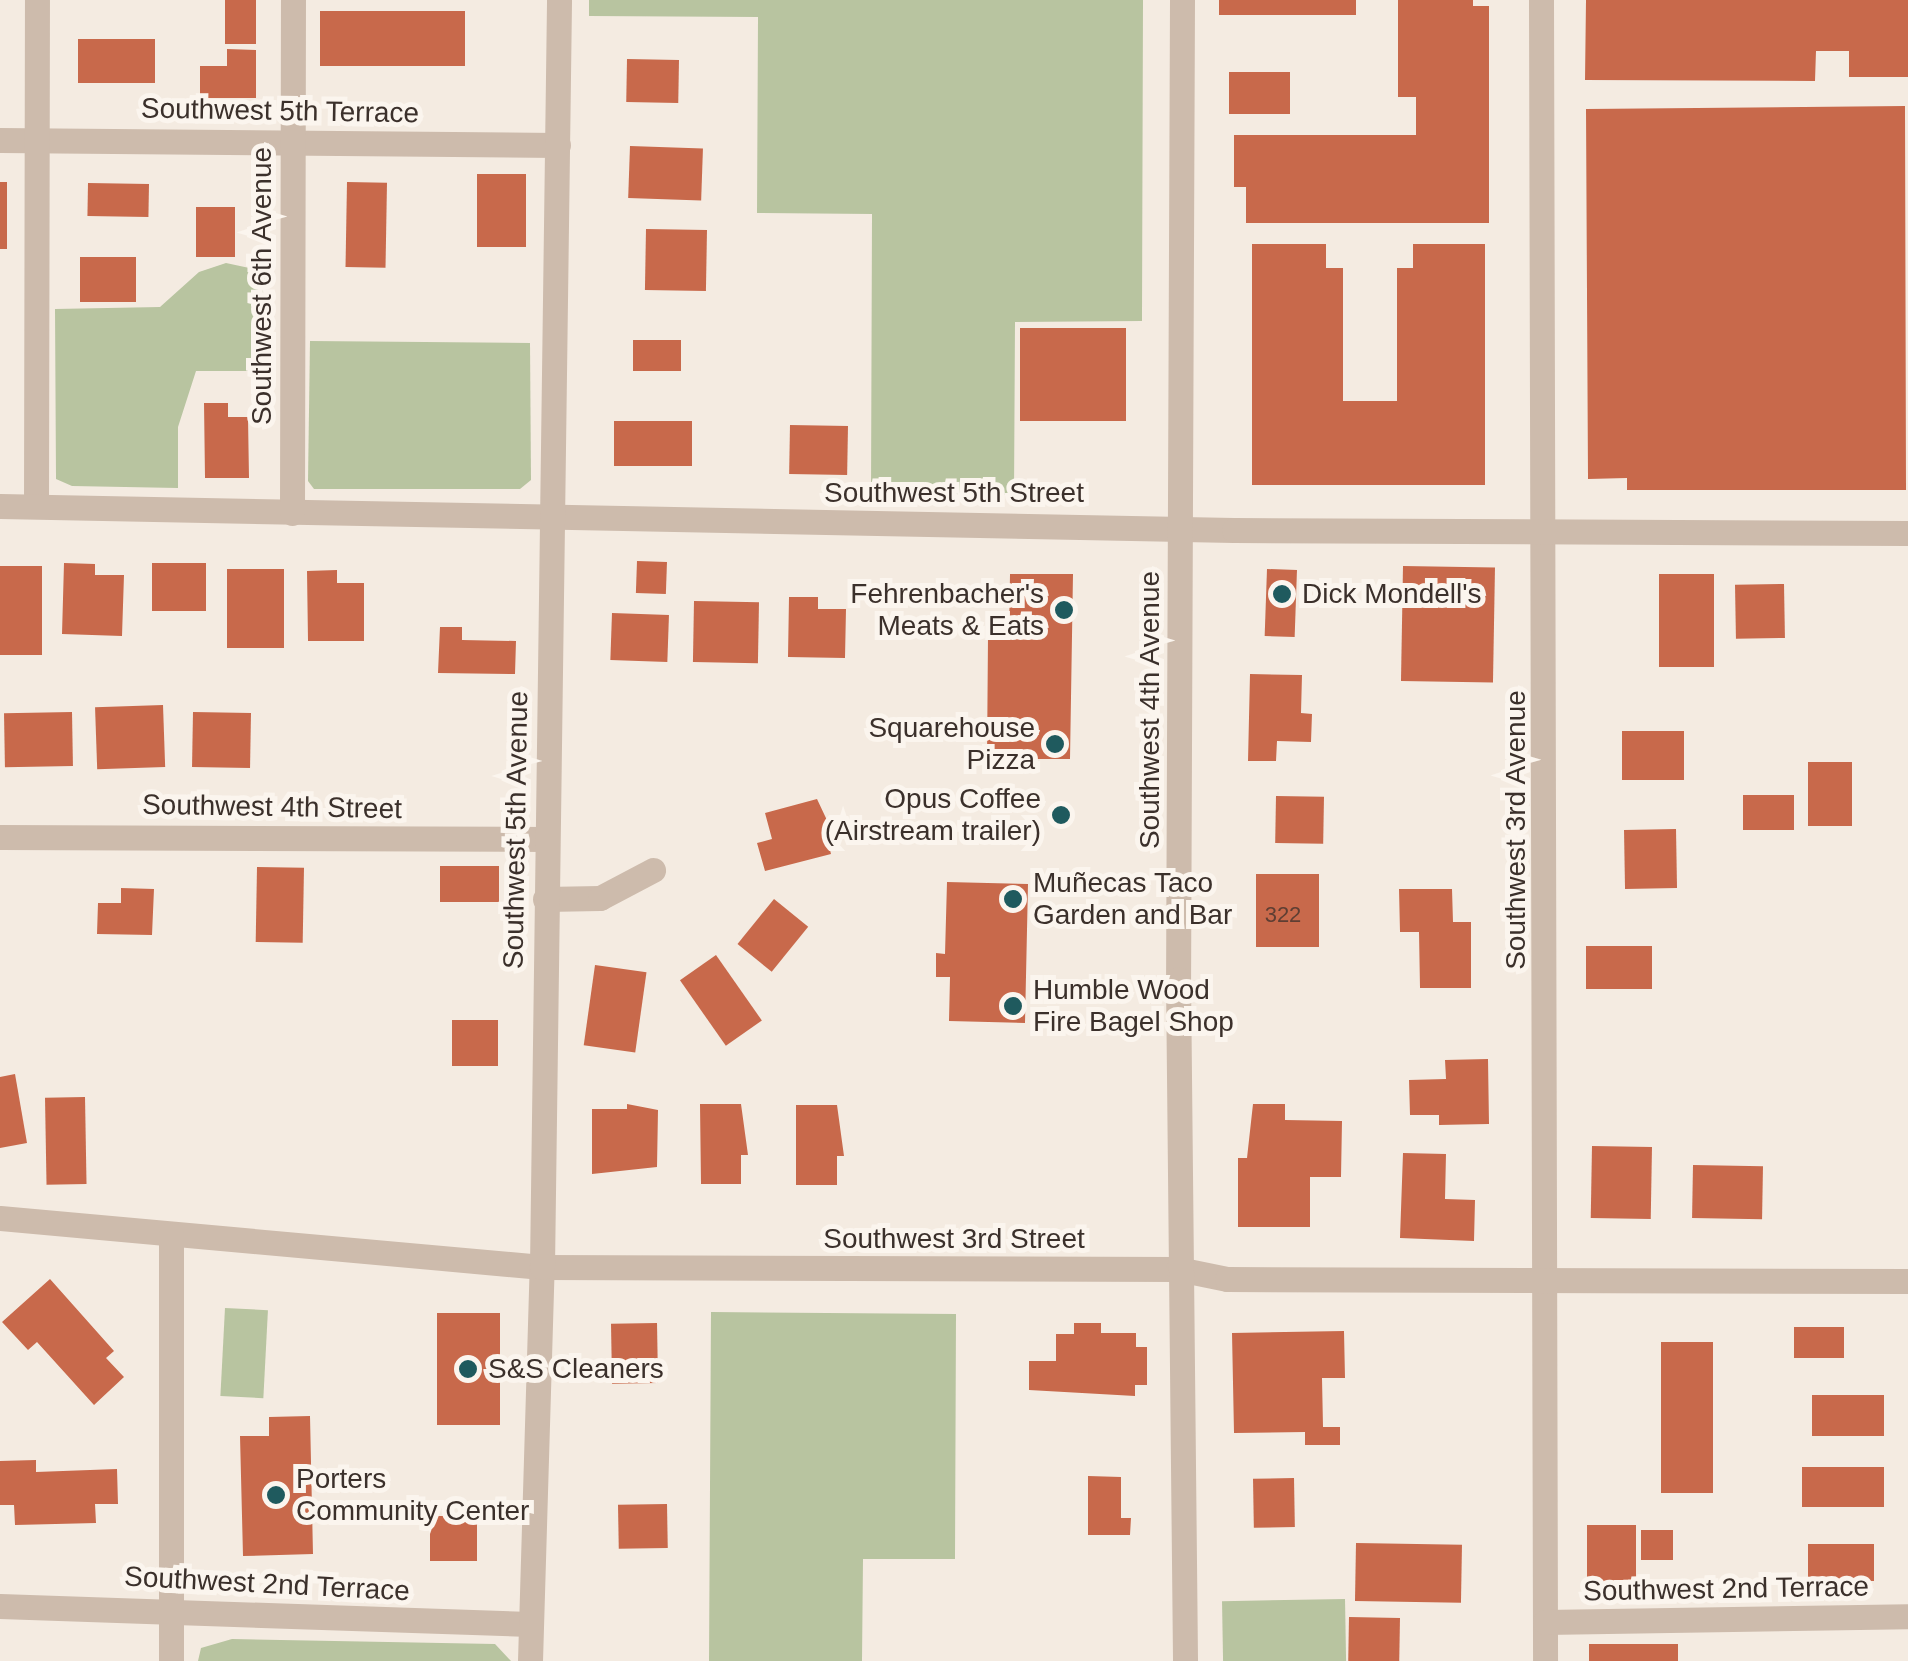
<!DOCTYPE html>
<meta charset="utf-8">
<style>
body{margin:0}
#map{position:relative;width:1908px;height:1661px;overflow:hidden;background:#f4ebe1;font-family:Helvetica,sans-serif}
div>[style]{position:absolute}
[style*='--x']{left:calc(var(--x)*1px);top:calc(var(--y)*1px);width:calc(var(--w)*1px);rotate:calc(var(--a)*1deg)}
.green>*{inset:0;background:#b8c4a0;transform-origin:0 0}
.building>*{inset:0;background:#c8694b;transform-origin:0 0}
.minor>*{height:25px;margin:-12.5px;padding:0 12.5px;transform-origin:12.5px;border-radius:12.5px;background:#cdbbac}
.tertiary>*{height:25px;margin:-12.5px;padding:0 12.5px;transform-origin:12.5px;border-radius:12.5px;background:#cdbbac}
.dots>*{width:28px;height:28px;translate:-50% -50%;box-sizing:border-box;border:5px solid #fbf5ee;border-radius:50%}
span{translate:-50% -50%;white-space:nowrap;text-align:center;line-height:1.15;-webkit-text-stroke:10px #fbf5ee;paint-order:stroke}
.number-label{font-size:22px;color:#5e3e33}
.number-label span{-webkit-text-stroke-width:0}
.street-label{font-size:28px;color:#3b302b}
.poi-label{font-size:28px;color:#3b302b}
.right{translate:-100% -50%;text-align:right}
.left{translate:0 -50%;text-align:left}
</style>
<div id="map">
<div class="green">
<div style="clip-path:polygon(589px 0,1143px 0,1142px 321px,1015px 322px,1014px 495px,871px 494px,872px 214px,757px 213px,758px 17px,589px 16px)"></div>
<div style="clip-path:polygon(226px 263px,254px 269px,267px 301px,270px 359px,250px 371px,196px 371px,178px 427px,178px 488px,72px 486px,56px 479px,55px 309px,160px 307px,199px 272px)"></div>
<div style="clip-path:polygon(310px 341px,530px 343px,531px 480px,520px 489px,314px 489px,308px 481px)"></div>
<div style="left:225px;top:1308px;width:43px;height:88px;rotate:3deg"></div>
<div style="clip-path:polygon(711px 1312px,956px 1314px,955px 1559px,863px 1559px,862px 1661px,709px 1661px)"></div>
<div style="left:1345px;top:1599px;width:62px;height:123px;rotate:89deg"></div>
<div style="clip-path:polygon(232px 1639px,495px 1644px,511px 1661px,198px 1661px,201px 1648px)"></div>
</div>
<div class="building">
<div style="left:225px;top:0;width:31px;height:44px"></div>
<div style="left:1219px;top:0;width:137px;height:15px"></div>
<div style="clip-path:polygon(1398px 0,1473px 0,1473px 6px,1489px 6px,1489px 223px,1246px 223px,1246px 187px,1234px 187px,1234px 135px,1416px 135px,1416px 97px,1398px 97px)"></div>
<div style="clip-path:polygon(1586px 0,1908px 0,1908px 77px,1849px 77px,1849px 51px,1816px 51px,1815px 81px,1585px 80px)"></div>
<div style="left:320px;top:11px;width:145px;height:55px"></div>
<div style="left:155px;top:39px;width:44px;height:77px;rotate:90deg"></div>
<div style="clip-path:polygon(227px 49px,256px 50px,256px 98px,200px 98px,200px 66px,227px 66px)"></div>
<div style="left:627px;top:59px;width:52px;height:43px;rotate:1deg"></div>
<div style="left:1229px;top:72px;width:61px;height:42px"></div>
<div style="clip-path:polygon(1905px 106px,1906px 490px,1627px 490px,1627px 478px,1588px 479px,1586px 109px)"></div>
<div style="left:630px;top:146px;width:73px;height:52px;rotate:2deg"></div>
<div style="left:477px;top:174px;width:49px;height:73px"></div>
<div style="left:0;top:182px;width:7px;height:67px"></div>
<div style="left:347px;top:182px;width:40px;height:85px;rotate:1deg"></div>
<div style="left:88px;top:183px;width:61px;height:33px;rotate:1deg"></div>
<div style="left:196px;top:207px;width:39px;height:50px"></div>
<div style="left:646px;top:229px;width:61px;height:61px;rotate:1deg"></div>
<div style="clip-path:polygon(1252px 244px,1326px 244px,1326px 268px,1343px 268px,1343px 401px,1397px 401px,1397px 268px,1413px 268px,1413px 244px,1485px 244px,1485px 485px,1252px 485px)"></div>
<div style="left:80px;top:257px;width:56px;height:45px"></div>
<div style="left:1020px;top:328px;width:106px;height:93px"></div>
<div style="left:633px;top:340px;width:48px;height:31px"></div>
<div style="clip-path:polygon(204px 403px,228px 403px,228px 417px,248px 417px,249px 478px,205px 478px)"></div>
<div style="left:692px;top:421px;width:45px;height:78px;rotate:90deg"></div>
<div style="left:790px;top:425px;width:58px;height:49px;rotate:1deg"></div>
<div style="left:637px;top:561px;width:30px;height:32px;rotate:2deg"></div>
<div style="clip-path:polygon(64px 563px,95px 564px,95px 575px,124px 575px,122px 636px,62px 634px)"></div>
<div style="left:152px;top:563px;width:54px;height:48px"></div>
<div style="left:0;top:566px;width:42px;height:89px"></div>
<div style="left:1403px;top:566px;width:92px;height:115px;rotate:1deg"></div>
<div style="left:227px;top:569px;width:57px;height:79px"></div>
<div style="left:1267px;top:569px;width:30px;height:67px;rotate:2deg"></div>
<div style="clip-path:polygon(337px 570px,337px 583px,364px 583px,364px 641px,308px 641px,307px 571px)"></div>
<div style="clip-path:polygon(1010px 574px,1073px 574px,1070px 759px,987px 759px,988px 636px,1009px 636px)"></div>
<div style="left:1659px;top:574px;width:55px;height:93px"></div>
<div style="left:1784px;top:584px;width:54px;height:49px;rotate:89deg"></div>
<div style="clip-path:polygon(789px 597px,818px 597px,818px 609px,846px 609px,845px 658px,788px 657px)"></div>
<div style="left:694px;top:601px;width:65px;height:61px;rotate:1deg"></div>
<div style="left:612px;top:613px;width:57px;height:47px;rotate:2deg"></div>
<div style="clip-path:polygon(440px 627px,462px 627px,462px 640px,516px 641px,515px 674px,438px 673px)"></div>
<div style="clip-path:polygon(1250px 674px,1302px 675px,1301px 713px,1312px 714px,1311px 742px,1277px 741px,1276px 761px,1248px 761px)"></div>
<div style="left:163px;top:705px;width:62px;height:68px;rotate:88deg"></div>
<div style="left:72px;top:712px;width:54px;height:68px;rotate:89deg"></div>
<div style="left:193px;top:712px;width:58px;height:55px;rotate:1deg"></div>
<div style="left:1622px;top:731px;width:62px;height:49px"></div>
<div style="left:1852px;top:762px;width:64px;height:44px;rotate:90deg"></div>
<div style="left:1743px;top:795px;width:51px;height:35px"></div>
<div style="left:1276px;top:796px;width:48px;height:47px;rotate:1deg"></div>
<div style="clip-path:polygon(817px 799px,833px 833px,826px 834px,831px 854px,765px 871px,757px 843px,772px 839px,765px 813px)"></div>
<div style="left:1676px;top:829px;width:59px;height:52px;rotate:89deg"></div>
<div style="left:440px;top:866px;width:59px;height:36px"></div>
<div style="left:257px;top:867px;width:47px;height:75px;rotate:1deg"></div>
<div style="left:1256px;top:874px;width:63px;height:73px"></div>
<div style="clip-path:polygon(947px 882px,1028px 884px,1025px 1023px,949px 1021px,950px 977px,936px 977px,936px 953px,945px 954px)"></div>
<div style="clip-path:polygon(121px 888px,154px 889px,152px 935px,97px 934px,98px 903px,121px 903px)"></div>
<div style="clip-path:polygon(1399px 889px,1452px 889px,1453px 922px,1471px 922px,1471px 988px,1420px 988px,1419px 932px,1400px 932px)"></div>
<div style="left:774px;top:899px;width:44px;height:58px;rotate:39deg"></div>
<div style="left:1586px;top:946px;width:66px;height:43px"></div>
<div style="left:716px;top:955px;width:80px;height:44px;rotate:55deg"></div>
<div style="left:595px;top:965px;width:52px;height:81px;rotate:8deg"></div>
<div style="left:452px;top:1020px;width:46px;height:46px"></div>
<div style="clip-path:polygon(1488px 1059px,1489px 1124px,1439px 1125px,1439px 1115px,1410px 1115px,1409px 1080px,1446px 1079px,1445px 1060px)"></div>
<div style="clip-path:polygon(15px 1074px,27px 1143px,0 1148px,0 1077px)"></div>
<div style="left:85px;top:1097px;width:87px;height:40px;rotate:89deg"></div>
<div style="clip-path:polygon(627px 1104px,658px 1110px,657px 1167px,592px 1174px,592px 1109px,627px 1109px)"></div>
<div style="clip-path:polygon(700px 1104px,741px 1104px,748px 1155px,741px 1155px,741px 1184px,701px 1184px)"></div>
<div style="clip-path:polygon(1253px 1104px,1285px 1104px,1285px 1120px,1342px 1121px,1341px 1177px,1310px 1177px,1310px 1227px,1238px 1227px,1238px 1158px,1247px 1158px)"></div>
<div style="clip-path:polygon(796px 1105px,837px 1105px,844px 1156px,837px 1156px,837px 1185px,796px 1185px)"></div>
<div style="left:1592px;top:1146px;width:60px;height:72px;rotate:1deg"></div>
<div style="clip-path:polygon(1403px 1153px,1446px 1154px,1445px 1199px,1475px 1200px,1474px 1241px,1400px 1238px)"></div>
<div style="left:1693px;top:1165px;width:70px;height:53px;rotate:1deg"></div>
<div style="clip-path:polygon(50px 1279px,114px 1351px,106px 1358px,124px 1377px,94px 1405px,37px 1342px,28px 1350px,2px 1322px)"></div>
<div style="left:437px;top:1313px;width:63px;height:112px"></div>
<div style="left:657px;top:1323px;width:60px;height:46px;rotate:89deg"></div>
<div style="clip-path:polygon(1074px 1323px,1101px 1323px,1101px 1333px,1136px 1333px,1136px 1347px,1147px 1347px,1147px 1385px,1135px 1385px,1135px 1396px,1029px 1390px,1029px 1361px,1056px 1361px,1056px 1334px,1074px 1334px)"></div>
<div style="left:1844px;top:1327px;width:31px;height:50px;rotate:90deg"></div>
<div style="clip-path:polygon(1344px 1331px,1345px 1378px,1322px 1378px,1323px 1427px,1340px 1427px,1340px 1445px,1305px 1445px,1305px 1432px,1234px 1433px,1232px 1333px)"></div>
<div style="left:1713px;top:1342px;width:151px;height:52px;rotate:90deg"></div>
<div style="left:1884px;top:1395px;width:41px;height:72px;rotate:90deg"></div>
<div style="clip-path:polygon(310px 1416px,313px 1554px,243px 1556px,240px 1436px,269px 1436px,269px 1417px)"></div>
<div style="clip-path:polygon(36px 1460px,36px 1472px,117px 1469px,118px 1504px,95px 1504px,96px 1523px,15px 1525px,14px 1505px,0 1505px,0 1461px)"></div>
<div style="left:1802px;top:1467px;width:82px;height:40px"></div>
<div style="clip-path:polygon(1088px 1476px,1121px 1477px,1121px 1518px,1131px 1518px,1130px 1535px,1088px 1535px)"></div>
<div style="left:1294px;top:1478px;width:49px;height:41px;rotate:89deg"></div>
<div style="left:667px;top:1504px;width:44px;height:49px;rotate:89deg"></div>
<div style="left:477px;top:1516px;width:45px;height:47px;rotate:90deg"></div>
<div style="left:1587px;top:1525px;width:49px;height:65px"></div>
<div style="left:1641px;top:1530px;width:32px;height:30px"></div>
<div style="left:1356px;top:1543px;width:106px;height:58px;rotate:1deg"></div>
<div style="left:1808px;top:1544px;width:66px;height:37px"></div>
<div style="left:1349px;top:1617px;width:51px;height:44px;rotate:1deg"></div>
<div style="left:1678px;top:1644px;width:17px;height:89px;rotate:90deg"></div>
</div>
<div class="minor">
<div style="--x:1541;--y:0;--w:1661;--a:89.86"></div>
<div style="--x:0;--y:140;--w:558;--a:0.51"></div>
<div style="--x:36;--y:505;--w:505;--a:-89.89"></div>
<div style="--x:0;--y:506;--w:1234;--a:1.11"></div>
<div style="--x:1234;--y:530;--w:674;--a:0.26"></div>
<div style="--x:292;--y:513;--w:513;--a:-89.89"></div>
<div style="--x:0;--y:837;--w:544;--a:0.21"></div>
<div style="--x:545;--y:899;--w:55;--a:-1"></div>
<div style="--x:600;--y:898;--w:60;--a:-27.8"></div>
<div style="--x:0;--y:1218;--w:544;--a:5.17"></div>
<div style="--x:542;--y:1267;--w:636;--a:0.18"></div>
<div style="--x:1178;--y:1269;--w:50;--a:11.5"></div>
<div style="--x:1227;--y:1279;--w:681;--a:0.17"></div>
<div style="--x:0;--y:1606;--w:530;--a:1.95"></div>
<div style="--x:1545;--y:1622;--w:363;--a:-0.9"></div>
<div style="--x:171;--y:1661;--w:426;--a:-90"></div>
<div style="--x:530;--y:1661;--w:394;--a:-88.3"></div>
<div style="--x:542;--y:1267;--w:1267;--a:-89.23"></div>
</div>
<div class="tertiary">
<div style="--x:1182;--y:0;--w:979;--a:90.23"></div>
<div style="--x:1178;--y:979;--w:682;--a:89.41"></div>
</div>
<div class="dots">
<div style="left:1282px;top:594px;background:#1f5a5e"></div>
<div style="left:1064px;top:610px;background:#1f5a5e"></div>
<div style="left:1055px;top:744px;background:#1f5a5e"></div>
<div style="left:1061px;top:815px;background:#1f5a5e"></div>
<div style="left:1013px;top:899px;background:#1f5a5e"></div>
<div style="left:1013px;top:1006px;background:#1f5a5e"></div>
<div style="left:468px;top:1369px;background:#1f5a5e"></div>
<div style="left:276px;top:1495px;background:#1f5a5e"></div>
</div>
<div class="number-label">
<span style="left:1283px;top:915px">322</span>
</div>
<div class="street-label">
<span style="left:280px;top:111px;rotate:1deg">Southwest 5th Terrace</span>
<span style="left:262px;top:286px;rotate:-90deg">Southwest 6th Avenue</span>
<span style="left:954px;top:493px">Southwest 5th Street</span>
<span style="left:1150px;top:710px;rotate:-90deg">Southwest 4th Avenue</span>
<span style="left:272px;top:807px;rotate:1deg">Southwest 4th Street</span>
<span style="left:516px;top:830px;rotate:-89deg">Southwest 5th Avenue</span>
<span style="left:1516px;top:830px;rotate:-90deg">Southwest 3rd Avenue</span>
<span style="left:954px;top:1239px">Southwest 3rd Street</span>
<span style="left:267px;top:1584px;rotate:3deg">Southwest 2nd Terrace</span>
<span style="left:1726px;top:1589px;rotate:-1deg">Southwest 2nd Terrace</span>
</div>
<div class="poi-label">
<span class="right" style="left:1044px;top:610px">Fehrenbacher's<br>Meats &amp; Eats</span>
<span class="left" style="left:1302px;top:594px">Dick Mondell's</span>
<span class="right" style="left:1035px;top:744px">Squarehouse<br>Pizza</span>
<span class="right" style="left:1041px;top:815px">Opus Coffee<br>(Airstream trailer)</span>
<span class="left" style="left:1033px;top:899px">Muñecas Taco<br>Garden and Bar</span>
<span class="left" style="left:1033px;top:1006px">Humble Wood<br>Fire Bagel Shop</span>
<span class="left" style="left:488px;top:1369px">S&amp;S Cleaners</span>
<span class="left" style="left:296px;top:1495px">Porters<br>Community Center</span>
</div>
</div>
